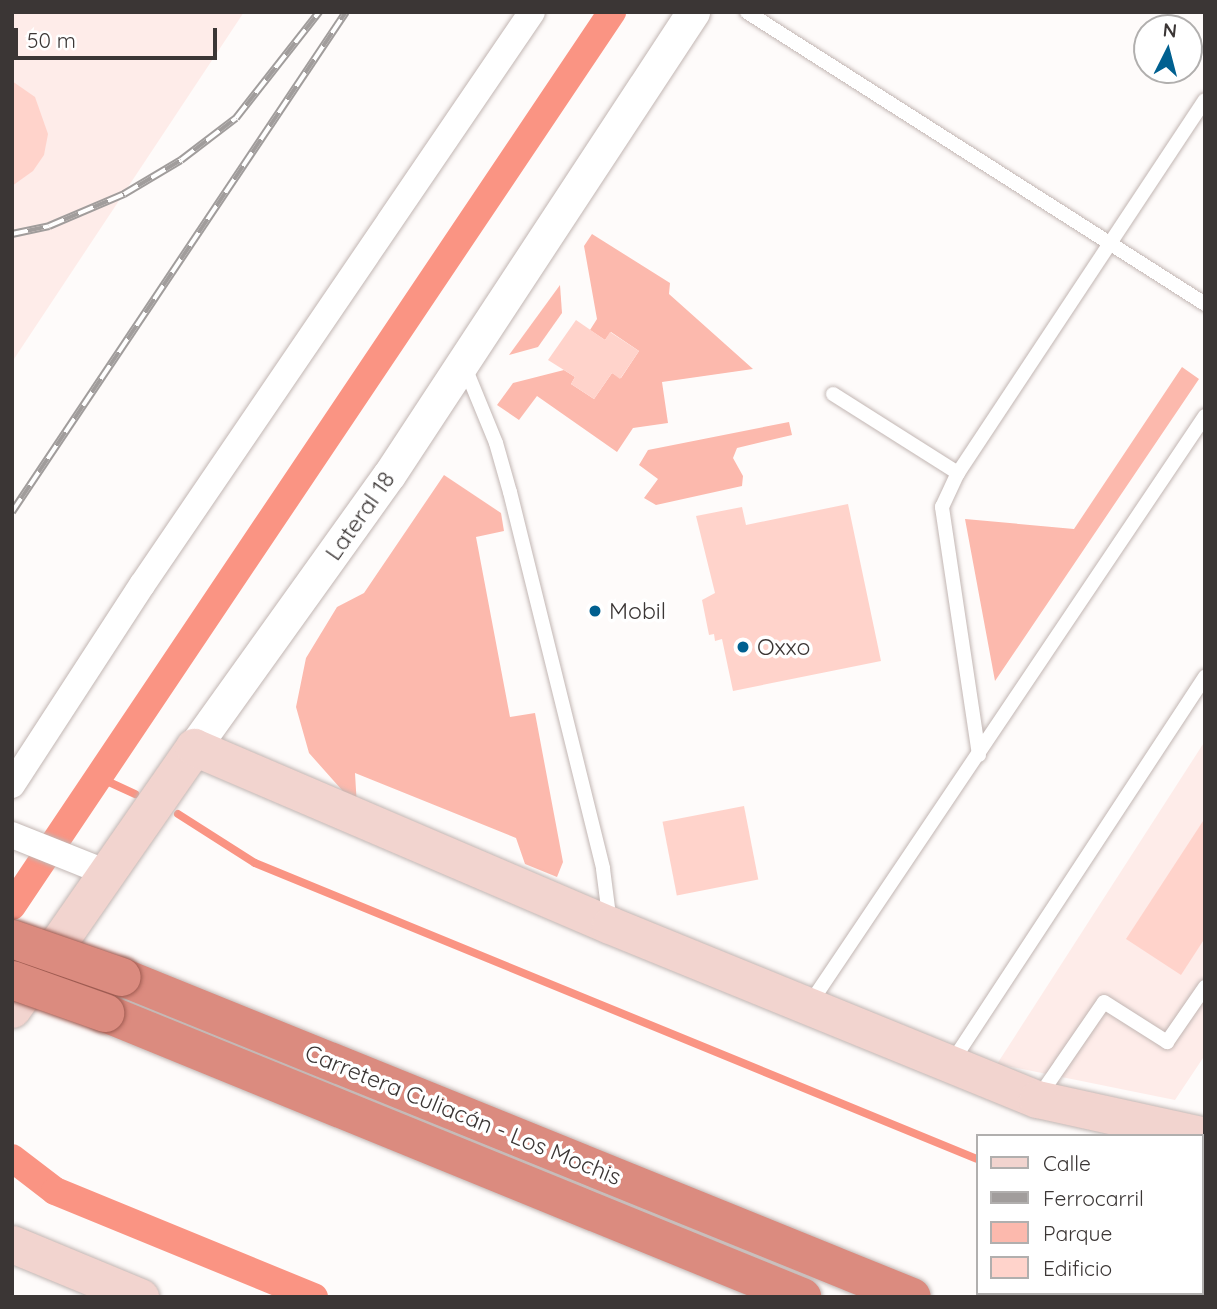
<!DOCTYPE html>
<meta charset="utf-8">
<style>
body{margin:0}
#map{position:relative;width:1217px;height:1309px;overflow:hidden;background:#fefbfa;font-family:Quicksand,sans-serif}
div>[style]{position:absolute}
[style*='--x']{left:calc(var(--x)*1px);top:calc(var(--y)*1px);width:calc(var(--w)*1px);rotate:calc(var(--a)*1deg)}
.built>*{inset:0;background:#feece9}
.green>*{inset:0;background:#fcb9ad}
.stream>*{height:8px;margin:-4px;padding:0 4px;transform-origin:4px;border-radius:4px;background:#fa9483}
.canal>*{height:28px;margin:-14px;padding:0 14px;transform-origin:14px;border-radius:14px;background:#fa9483}
.building>*{inset:0;background:#ffd3cb;transform-origin:0 0}
.roads{filter:drop-shadow(0 0 2px #c2b6b3) drop-shadow(0 0 2px #c2b6b3)}
.service>*{height:14px;margin:-7px;padding:0 7px;transform-origin:7px;border-radius:7px;background:#fff}
.minor>*{height:26px;margin:-13px;padding:0 13px;transform-origin:13px;border-radius:13px;background:#fff}
.tertiary>*{height:33px;margin:-16.5px;padding:0 16.5px;transform-origin:16.5px;border-radius:16.5px;background:#fff}
.secondary>*{height:37px;margin:-18.5px;padding:0 18.5px;transform-origin:18.5px;border-radius:18.5px;background:#f2d4cf}
.trunk>*{height:38px;margin:-19px;padding:0 19px;transform-origin:19px;border-radius:19px;background:#db8b7f}
.rail>*{height:8px;margin-top:-4px;transform-origin:0;background:repeating-linear-gradient(90deg,#fff 0 16px,#a19d9c 0 32px);box-sizing:border-box;border-block:2px solid #a19d9c}
.bridges{filter:drop-shadow(0 0 2px #9d5a50) drop-shadow(0 0 2px #9d5a50)}
.trunk-bridge>*{height:38px;margin:-19px;padding:0 19px;transform-origin:19px;border-radius:19px;background:#db8b7f}
.dots>*{width:19px;height:19px;translate:-50% -50%;box-sizing:border-box;border:4px solid #fff;border-radius:50%}
span{translate:-50% -50%;white-space:nowrap;text-align:center;line-height:1.15;-webkit-text-stroke:7px #fff;paint-order:stroke}
.street-label{font-size:23px;color:#3b3635}
.poi-label{font-size:23px;color:#3b3635}
.left{translate:0 -50%;text-align:left}
.frame{position:absolute;inset:0;border:14px solid #3b3635;pointer-events:none}
.legend{position:absolute;left:976px;top:1134px;width:228px;height:161px;box-sizing:border-box;background:#fff;border:2px solid #b1afae;margin:0;padding:9px 12px;list-style:none;font-size:21px;color:#3b3635}
.legend li{display:flex;align-items:center;gap:14px;height:35px}
.legend b{width:35px;border:2px solid #b1afae}
.north{position:absolute;left:1133px;top:14px;width:70px;height:70px;box-sizing:border-box;background:#fff;border:2px solid #b1afae;border-radius:50%;rotate:6deg;font-size:19px;font-weight:700;line-height:28px;text-align:center;color:#3b3635}
.north::after{content:'';display:block;margin:auto;width:24px;height:32px;background:#006090;clip-path:polygon(50% 0,100% 100%,50% 72%,0 100%)}
.scale{position:absolute;left:14px;top:28px;width:203px;height:32px;box-sizing:border-box;border:4px solid #3b3635;border-top:0;padding-left:9px;font-size:21px;line-height:24px;white-space:nowrap;color:#3b3635;-webkit-text-stroke:5px #fff;paint-order:stroke}
</style>
<div id="map">
<div class="built">
<div style="clip-path:polygon(12px 12px,244px 12px,12px 362px)"></div>
<div style="clip-path:polygon(1205px 741px,1205px 1055px,1175px 1100px,997px 1064px)"></div>
</div>
<div class="green">
<div style="clip-path:polygon(592px 234px,670px 283px,669px 294px,753px 369px,662px 382px,668px 423px,633px 428px,617px 452px,537px 396px,519px 420px,497px 405px,513px 383px,564px 370px,575px 377px,571px 384px,594px 399px,612px 373px,621px 378px,639px 351px,611px 332px,605px 340px,590px 330px,597px 319px,584px 246px)"></div>
<div style="clip-path:polygon(560px 285px,562px 313px,538px 347px,509px 355px)"></div>
<div style="clip-path:polygon(1182px 367px,1199px 379px,995px 681px,965px 519px,1074px 529px)"></div>
<div style="clip-path:polygon(789px 422px,792px 435px,737px 448px,733px 458px,743px 476px,742px 486px,656px 505px,644px 498px,658px 479px,639px 465px,648px 450px)"></div>
<div style="clip-path:polygon(444px 475px,501px 513px,504px 531px,476px 537px,510px 717px,535px 713px,563px 862px,557px 877px,525px 864px,516px 838px,355px 773px,357px 807px,309px 753px,296px 707px,306px 658px,337px 607px,364px 593px)"></div>
</div>
<div class="stream">
<div style="--x:98;--y:777;--w:41;--a:24.7"></div>
<div style="--x:178;--y:814;--w:91;--a:32.5"></div>
<div style="--x:255;--y:863;--w:780;--a:22.29"></div>
<div style="--x:1201;--y:1250;--w:4;--a:27"></div>
</div>
<div class="canal">
<div style="--x:12;--y:906;--w:1077;--a:-56.13"></div>
<div style="--x:12;--y:1158;--w:54;--a:37.5"></div>
<div style="--x:55;--y:1191;--w:280;--a:22.3"></div>
</div>
<div class="building">
<div style="clip-path:polygon(12px 81px,35px 97px,48px 134px,44px 155px,33px 171px,12px 186px)"></div>
<div style="clip-path:polygon(576px 320px,605px 340px,610px 332px,639px 351px,620px 379px,612px 373px,594px 399px,571px 384px,575px 377px,548px 360px)"></div>
<div style="clip-path:polygon(848px 504px,881px 661px,733px 691px,722px 639px,715px 641px,714px 634px,709px 635px,702px 600px,715px 593px,696px 516px,742px 507px,746px 525px)"></div>
<div style="left:744px;top:806px;width:75px;height:83px;rotate:79deg"></div>
<div style="clip-path:polygon(1205px 818px,1205px 938px,1181px 975px,1126px 939px)"></div>
</div>
<div class="roads">
<div class="service">
<div style="--x:747;--y:12;--w:543;--a:32.52"></div>
<div style="--x:464;--y:365;--w:84;--a:67.7"></div>
<div style="--x:496;--y:443;--w:51;--a:74.1"></div>
<div style="--x:510;--y:492;--w:388;--a:76.1"></div>
<div style="--x:603;--y:869;--w:54;--a:82.6"></div>
<div style="--x:833;--y:394;--w:148;--a:32.3"></div>
<div style="--x:979;--y:755;--w:251;--a:-98.5"></div>
<div style="--x:942;--y:507;--w:38;--a:-65"></div>
<div style="--x:958;--y:473;--w:447;--a:-56.5"></div>
<div style="--x:809;--y:1005;--w:710;--a:-56.09"></div>
<div style="--x:952;--y:1062;--w:461;--a:-56.7"></div>
<div style="--x:1038;--y:1098;--w:116;--a:-55.5"></div>
<div style="--x:1104;--y:1002;--w:75;--a:32.4"></div>
<div style="--x:1167;--y:1042;--w:67;--a:-55.4"></div>
</div>
<div class="minor">
<div style="--x:12;--y:785;--w:239;--a:-57"></div>
<div style="--x:142;--y:585;--w:693;--a:-55.76"></div>
<div style="--x:12;--y:835;--w:102;--a:21.8"></div>
</div>
<div class="tertiary">
<div style="--x:194;--y:747;--w:335;--a:-54.4"></div>
<div style="--x:389;--y:475;--w:554;--a:-56.71"></div>
</div>
<div class="secondary">
<div style="--x:12;--y:1009;--w:319;--a:-55.2"></div>
<div style="--x:194;--y:747;--w:452;--a:23.2"></div>
<div style="--x:610;--y:925;--w:461;--a:22.2"></div>
<div style="--x:1037;--y:1099;--w:172;--a:12.4"></div>
<div style="--x:12;--y:1244;--w:139;--a:22.5"></div>
</div>
<div class="trunk">
<div style="--x:122;--y:977;--w:852;--a:22.05"></div>
<div style="--x:105;--y:1013;--w:753;--a:22.17"></div>
</div>
</div>
<div class="rail">
<div style="--x:12;--y:234;--w:38;--a:-12"></div>
<div style="--x:49;--y:226;--w:82;--a:-23.1"></div>
<div style="--x:124;--y:194;--w:66;--a:-30.8"></div>
<div style="--x:181;--y:160;--w:69;--a:-37.4"></div>
<div style="--x:236;--y:118;--w:135;--a:-51.9"></div>
<div style="--x:12;--y:512;--w:601;--a:-56.26"></div>
</div>
<div class="bridges">
<div class="trunk-bridge">
<div style="--x:12;--y:939;--w:116;--a:19.1"></div>
<div style="--x:12;--y:980;--w:99;--a:19.5"></div>
</div>
</div>
<div class="dots">
<div style="left:595px;top:611px;background:#006090"></div>
<div style="left:743px;top:647px;background:#006090"></div>
</div>
<div class="street-label">
<span style="left:360px;top:516px;rotate:-55deg">Lateral 18</span>
<span style="left:463px;top:1115px;rotate:22deg">Carretera Culiacán - Los Mochis</span>
</div>
<div class="poi-label">
<span class="left" style="left:609px;top:611px">Mobil</span>
<span class="left" style="left:757px;top:647px">Oxxo</span>
</div>
<div class="frame"></div>
<ul class="legend">
<li><b style="height:9px;background:#f2d4cf"></b>Calle</li>
<li><b style="height:9px;background:#a19d9c"></b>Ferrocarril</li>
<li><b style="height:19px;background:#fcb9ad"></b>Parque</li>
<li><b style="height:19px;background:#ffd3cb"></b>Edificio</li>
</ul>
<div class="north">N</div>
<div class="scale">50 m</div>
</div>
